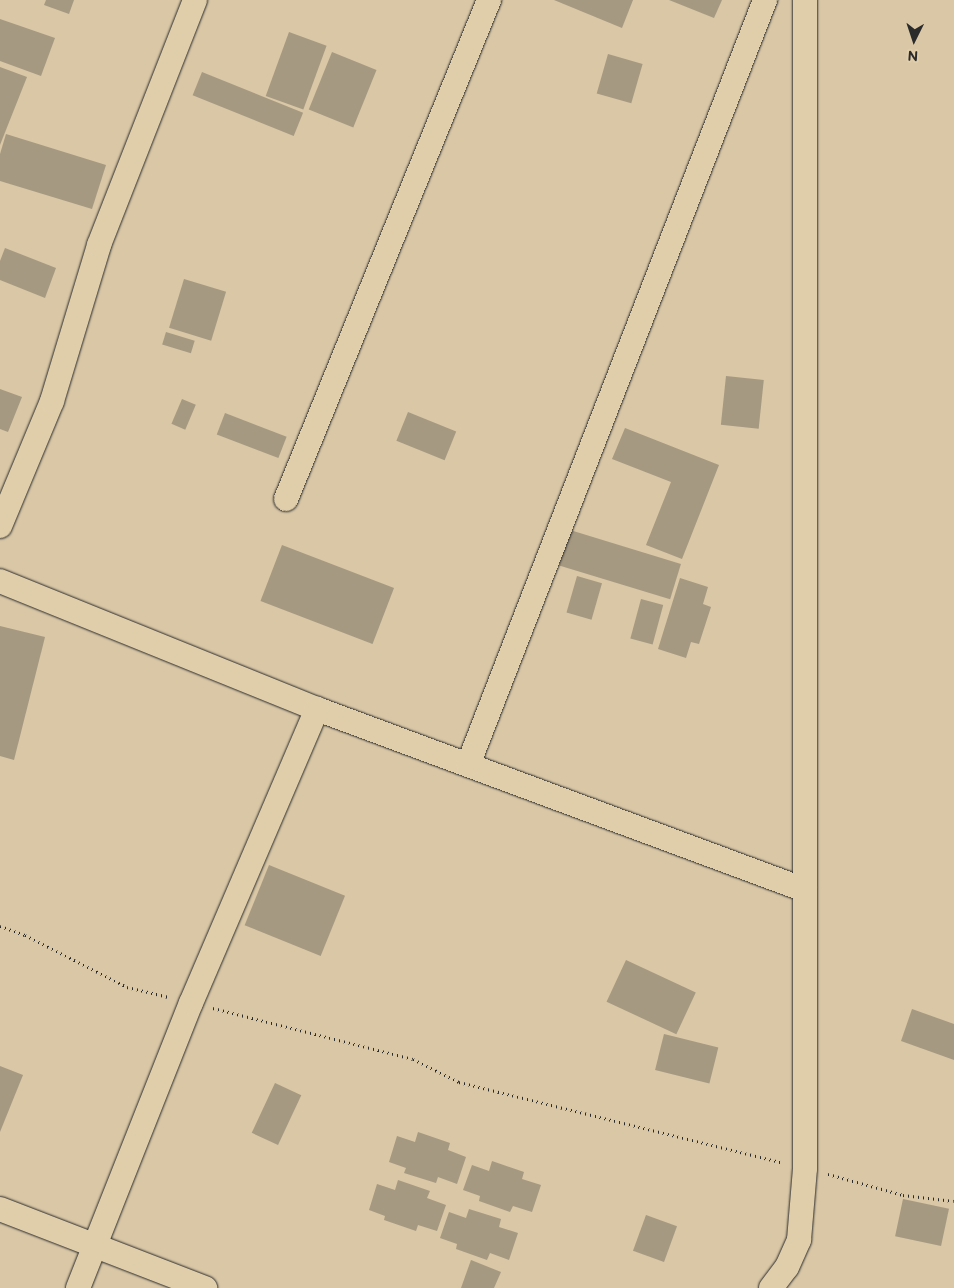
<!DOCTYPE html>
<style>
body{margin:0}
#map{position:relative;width:954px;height:1288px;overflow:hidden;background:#d9c7a6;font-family:"Balsamiq Sans",sans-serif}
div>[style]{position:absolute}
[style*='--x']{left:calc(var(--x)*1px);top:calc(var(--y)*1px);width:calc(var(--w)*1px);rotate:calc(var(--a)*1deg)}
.building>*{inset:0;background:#a69981;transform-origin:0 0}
.path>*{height:3px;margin-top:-1.5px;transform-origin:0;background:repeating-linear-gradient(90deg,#2b2b2b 0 1px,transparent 0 5px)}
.roads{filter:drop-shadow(0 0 1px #2b2b2b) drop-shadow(0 0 1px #2b2b2b)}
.minor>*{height:24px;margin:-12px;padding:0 12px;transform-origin:12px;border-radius:12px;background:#e0ceab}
span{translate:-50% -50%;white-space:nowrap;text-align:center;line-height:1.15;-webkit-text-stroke:4px #e0ceab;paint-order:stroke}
.north{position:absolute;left:889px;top:15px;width:50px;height:50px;-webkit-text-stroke:4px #e0ceab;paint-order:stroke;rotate:184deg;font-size:14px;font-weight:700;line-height:20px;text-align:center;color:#2b2b2b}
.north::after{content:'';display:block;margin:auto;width:18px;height:22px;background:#2b2b2b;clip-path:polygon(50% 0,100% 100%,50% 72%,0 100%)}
</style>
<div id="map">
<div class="building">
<div style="clip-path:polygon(46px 0,74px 0,69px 14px,44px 5px)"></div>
<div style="clip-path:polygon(554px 0,633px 0,622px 28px)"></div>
<div style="clip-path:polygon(669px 0,722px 0,714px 18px)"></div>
<div style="clip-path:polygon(0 19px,55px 38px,41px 76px,0 61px)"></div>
<div style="left:289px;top:32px;width:40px;height:68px;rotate:20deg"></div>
<div style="left:332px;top:52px;width:48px;height:62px;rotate:22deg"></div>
<div style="left:608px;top:54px;width:36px;height:41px;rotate:16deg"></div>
<div style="clip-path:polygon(0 67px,27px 77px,0 145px)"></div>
<div style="left:202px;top:72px;width:109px;height:25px;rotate:22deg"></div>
<div style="clip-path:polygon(6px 134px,106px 165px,92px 209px,0 181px,0 154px)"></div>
<div style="clip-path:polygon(5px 248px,56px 268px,45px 298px,0 280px,0 261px)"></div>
<div style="left:184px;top:279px;width:44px;height:51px;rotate:17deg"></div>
<div style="left:166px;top:332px;width:30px;height:13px;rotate:17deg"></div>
<div style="left:726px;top:376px;width:38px;height:49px;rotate:6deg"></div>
<div style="clip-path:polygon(0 389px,22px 397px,8px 432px,0 429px)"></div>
<div style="left:182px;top:399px;width:15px;height:27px;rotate:23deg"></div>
<div style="left:408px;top:412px;width:52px;height:31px;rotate:22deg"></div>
<div style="left:225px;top:413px;width:66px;height:23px;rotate:21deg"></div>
<div style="clip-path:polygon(625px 428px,719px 465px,682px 559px,646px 545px,671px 482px,612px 459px)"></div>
<div style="left:570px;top:530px;width:116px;height:37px;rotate:17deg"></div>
<div style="left:282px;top:545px;width:120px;height:60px;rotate:21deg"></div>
<div style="left:577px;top:576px;width:26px;height:38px;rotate:16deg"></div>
<div style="clip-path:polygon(680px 578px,708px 587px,703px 604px,711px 607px,699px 644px,691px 642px,686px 658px,658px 649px)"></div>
<div style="left:641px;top:599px;width:23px;height:41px;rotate:15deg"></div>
<div style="clip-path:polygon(0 626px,45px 637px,14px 760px,0 756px)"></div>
<div style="left:269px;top:865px;width:82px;height:65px;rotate:22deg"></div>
<div style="left:626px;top:960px;width:77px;height:46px;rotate:25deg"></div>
<div style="clip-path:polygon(912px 1009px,954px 1024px,954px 1060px,901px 1041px)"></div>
<div style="left:664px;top:1034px;width:56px;height:37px;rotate:14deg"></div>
<div style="clip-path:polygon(0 1066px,23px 1075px,0 1132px)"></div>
<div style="left:275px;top:1083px;width:29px;height:55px;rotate:25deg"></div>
<div style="clip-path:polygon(418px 1132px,450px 1143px,448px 1150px,466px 1157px,457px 1184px,438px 1177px,436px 1183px,404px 1173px,406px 1168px,389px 1162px,397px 1136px,415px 1142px)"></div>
<div style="clip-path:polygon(492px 1161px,524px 1172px,522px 1179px,541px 1185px,532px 1212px,513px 1206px,510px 1212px,479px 1201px,480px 1196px,463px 1190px,472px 1165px,489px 1171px)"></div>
<div style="clip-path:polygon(398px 1180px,430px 1191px,427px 1198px,446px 1205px,437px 1231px,418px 1225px,416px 1231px,384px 1220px,385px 1216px,369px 1210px,377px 1184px,395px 1190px)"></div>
<div style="left:903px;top:1199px;width:47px;height:38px;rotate:12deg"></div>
<div style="clip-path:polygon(469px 1209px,501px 1219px,499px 1227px,518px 1233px,509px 1260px,490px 1253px,487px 1260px,456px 1249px,457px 1244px,440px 1238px,449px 1212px,466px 1218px)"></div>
<div style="left:646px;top:1215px;width:33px;height:38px;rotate:20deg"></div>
<div style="clip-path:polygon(471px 1260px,501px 1272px,494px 1288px,461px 1288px)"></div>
</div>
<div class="path">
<div style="--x:0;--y:926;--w:27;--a:20"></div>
<div style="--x:25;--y:935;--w:114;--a:27"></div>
<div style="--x:127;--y:987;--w:43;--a:13.4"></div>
<div style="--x:213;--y:1008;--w:206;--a:14.3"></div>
<div style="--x:413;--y:1059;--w:51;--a:26.6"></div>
<div style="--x:459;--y:1082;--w:332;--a:14"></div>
<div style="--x:828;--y:1174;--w:78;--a:15.6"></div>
<div style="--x:903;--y:1195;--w:51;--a:6.7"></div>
</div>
<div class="roads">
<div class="minor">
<div style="--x:286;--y:499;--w:539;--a:-67.86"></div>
<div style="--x:0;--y:526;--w:135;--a:-67.4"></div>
<div style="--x:52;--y:401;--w:163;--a:-73.2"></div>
<div style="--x:99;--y:245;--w:263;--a:-68.6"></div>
<div style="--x:0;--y:581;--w:342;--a:22"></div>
<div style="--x:317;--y:709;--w:520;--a:20.35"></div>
<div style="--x:468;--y:765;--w:821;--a:-68.78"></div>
<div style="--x:0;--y:1209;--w:220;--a:21.1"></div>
<div style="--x:78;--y:1288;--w:307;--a:-68.4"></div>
<div style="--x:191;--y:1003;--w:320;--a:-66.8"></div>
<div style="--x:771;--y:1288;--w:26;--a:-53"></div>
<div style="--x:787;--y:1267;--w:30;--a:-66"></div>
<div style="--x:799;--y:1240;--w:72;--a:-85.2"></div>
<div style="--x:805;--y:1168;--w:1168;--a:-90"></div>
</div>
</div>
<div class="north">N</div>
</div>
